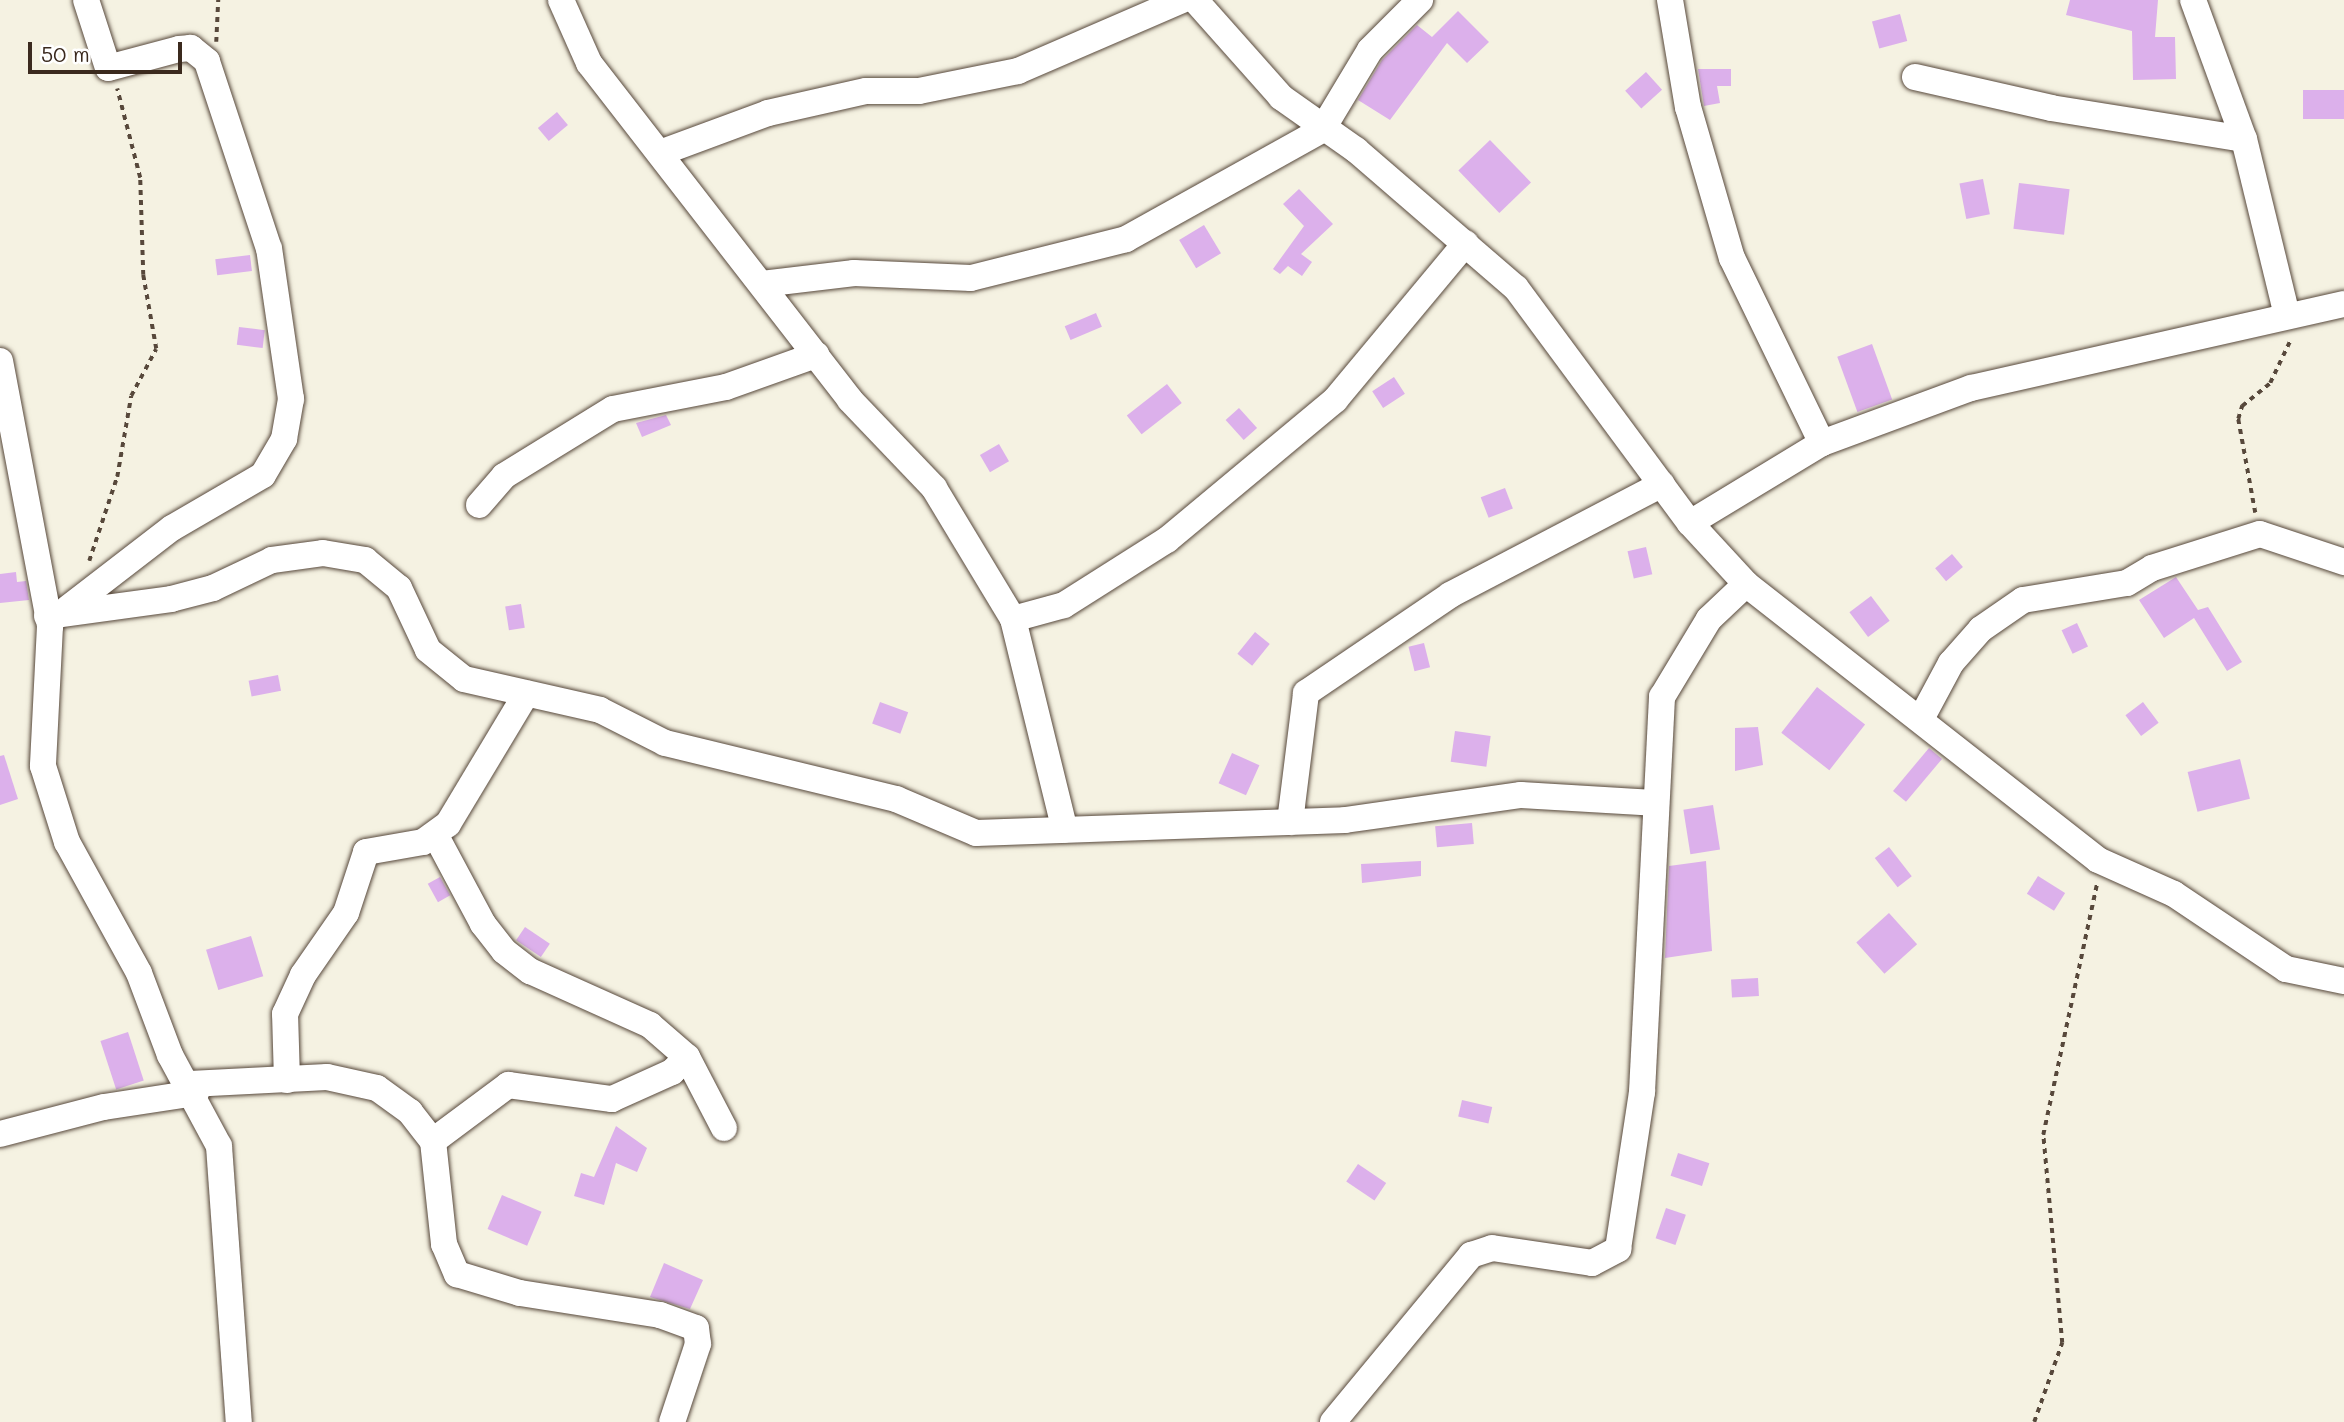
<!DOCTYPE html>
<style>
body{margin:0}
#map{position:relative;width:2344px;height:1422px;overflow:hidden;background:#f5f2e2;font-family:Mali,sans-serif}
div>[style]{position:absolute}
[style*='--x']{left:calc(var(--x)*1px);top:calc(var(--y)*1px);width:calc(var(--w)*1px);rotate:calc(var(--a)*1deg)}
.building>*{inset:0;background:#dcb0eb;transform-origin:0 0}
.path>*{height:3.5px;margin-top:-1.75px;transform-origin:0;background:repeating-linear-gradient(90deg,#57483b 0 5px,transparent 0 10px)}
.roads{filter:drop-shadow(0 0 2px #57483b) drop-shadow(0 0 2px #57483b)}
.minor>*{height:26px;margin:-13px;padding:0 13px;transform-origin:13px;border-radius:13px;background:#fff}
span{translate:-50% -50%;white-space:nowrap;text-align:center;line-height:1.15;-webkit-text-stroke:6px #fff;paint-order:stroke}
.scale{position:absolute;left:28px;top:42px;width:154px;height:32px;box-sizing:border-box;border:4px solid #3b2a1e;border-top:0;padding-left:9px;font-size:21px;line-height:24px;white-space:nowrap;color:#3b2a1e;-webkit-text-stroke:5px #fff;paint-order:stroke}
</style>
<div id="map">
<div class="building">
<div style="clip-path:polygon(2070px 0,2158px 0,2155px 37px,2175px 37px,2176px 79px,2133px 80px,2132px 31px,2066px 15px)"></div>
<div style="clip-path:polygon(1458px 11px,1489px 42px,1467px 63px,1447px 43px,1390px 120px,1358px 100px,1382px 60px,1417px 25px,1432px 37px)"></div>
<div style="left:1900px;top:14px;width:28px;height:29px;rotate:75deg"></div>
<div style="clip-path:polygon(1698px 69px,1731px 69px,1731px 86px,1717px 86px,1720px 103px,1704px 106px)"></div>
<div style="left:1646px;top:72px;width:24px;height:28px;rotate:48deg"></div>
<div style="left:2344px;top:90px;width:29px;height:41px;rotate:90deg"></div>
<div style="left:557px;top:112px;width:17px;height:25px;rotate:50deg"></div>
<div style="left:1490px;top:140px;width:59px;height:44px;rotate:46deg"></div>
<div style="left:1983px;top:179px;width:36px;height:24px;rotate:79deg"></div>
<div style="left:2019px;top:183px;width:51px;height:46px;rotate:7deg"></div>
<div style="clip-path:polygon(1299px 189px,1333px 224px,1301px 254px,1312px 262px,1302px 276px,1288px 266px,1280px 274px,1273px 269px,1304px 226px,1283px 204px)"></div>
<div style="left:1204px;top:225px;width:33px;height:29px;rotate:59deg"></div>
<div style="left:250px;top:255px;width:16px;height:35px;rotate:83deg"></div>
<div style="left:1096px;top:313px;width:15px;height:34px;rotate:67deg"></div>
<div style="left:239px;top:327px;width:26px;height:18px;rotate:7deg"></div>
<div style="left:1872px;top:344px;width:59px;height:37px;rotate:70deg"></div>
<div style="left:1394px;top:377px;width:20px;height:26px;rotate:57deg"></div>
<div style="left:1167px;top:384px;width:24px;height:51px;rotate:52deg"></div>
<div style="left:1239px;top:408px;width:27px;height:18px;rotate:48deg"></div>
<div style="clip-path:polygon(666px 415px,671px 425px,642px 437px,636px 423px)"></div>
<div style="left:999px;top:444px;width:20px;height:22px;rotate:60deg"></div>
<div style="left:1505px;top:488px;width:22px;height:26px;rotate:69deg"></div>
<div style="left:1646px;top:547px;width:28px;height:19px;rotate:77deg"></div>
<div style="left:1952px;top:554px;width:17px;height:22px;rotate:50deg"></div>
<div style="clip-path:polygon(16px 572px,17px 582px,26px 581px,29px 600px,0 603px,0 574px)"></div>
<div style="clip-path:polygon(2176px 577px,2198px 610px,2208px 607px,2242px 662px,2227px 671px,2194px 618px,2164px 638px,2139px 600px)"></div>
<div style="left:1871px;top:596px;width:31px;height:27px;rotate:53deg"></div>
<div style="left:521px;top:604px;width:24px;height:16px;rotate:81deg"></div>
<div style="left:2077px;top:623px;width:26px;height:17px;rotate:65deg"></div>
<div style="left:1255px;top:632px;width:19px;height:28px;rotate:39deg"></div>
<div style="left:1424px;top:643px;width:25px;height:16px;rotate:76deg"></div>
<div style="left:278px;top:675px;width:16px;height:30px;rotate:79deg"></div>
<div style="left:1817px;top:687px;width:61px;height:58px;rotate:38deg"></div>
<div style="left:880px;top:702px;width:30px;height:23px;rotate:20deg"></div>
<div style="left:2143px;top:702px;width:26px;height:22px;rotate:53deg"></div>
<div style="clip-path:polygon(1758px 727px,1763px 765px,1735px 771px,1735px 728px)"></div>
<div style="left:1455px;top:731px;width:36px;height:31px;rotate:8deg"></div>
<div style="left:1929px;top:748px;width:17px;height:56px;rotate:40deg"></div>
<div style="left:1232px;top:753px;width:30px;height:33px;rotate:24deg"></div>
<div style="clip-path:polygon(4px 755px,18px 799px,0 805px,0 756px)"></div>
<div style="left:2240px;top:759px;width:41px;height:54px;rotate:76deg"></div>
<div style="left:1713px;top:805px;width:45px;height:30px;rotate:81deg"></div>
<div style="left:1472px;top:823px;width:21px;height:37px;rotate:85deg"></div>
<div style="left:1889px;top:847px;width:37px;height:18px;rotate:52deg"></div>
<div style="clip-path:polygon(1421px 861px,1421px 876px,1362px 883px,1361px 864px)"></div>
<div style="clip-path:polygon(1706px 861px,1712px 951px,1665px 958px,1669px 866px)"></div>
<div style="left:2038px;top:876px;width:32px;height:21px;rotate:32deg"></div>
<div style="left:440px;top:877px;width:21px;height:14px;rotate:61deg"></div>
<div style="left:1889px;top:913px;width:42px;height:44px;rotate:48deg"></div>
<div style="left:525px;top:927px;width:30px;height:16px;rotate:34deg"></div>
<div style="left:251px;top:936px;width:42px;height:47px;rotate:73deg"></div>
<div style="left:1758px;top:978px;width:18px;height:27px;rotate:87deg"></div>
<div style="left:128px;top:1032px;width:51px;height:29px;rotate:72deg"></div>
<div style="left:1462px;top:1100px;width:31px;height:17px;rotate:13deg"></div>
<div style="clip-path:polygon(616px 1126px,647px 1148px,637px 1172px,616px 1163px,604px 1205px,574px 1196px,581px 1173px,594px 1177px)"></div>
<div style="left:1678px;top:1153px;width:33px;height:24px;rotate:18deg"></div>
<div style="left:1358px;top:1164px;width:34px;height:21px;rotate:34deg"></div>
<div style="left:502px;top:1195px;width:43px;height:37px;rotate:23deg"></div>
<div style="left:1666px;top:1208px;width:21px;height:32px;rotate:19deg"></div>
<div style="clip-path:polygon(664px 1263px,703px 1280px,690px 1309px,650px 1297px)"></div>
</div>
<div class="path">
<div style="--x:216;--y:42;--w:42;--a:-87.3"></div>
<div style="--x:2255;--y:513;--w:96;--a:-100.3"></div>
<div style="--x:2238;--y:419;--w:14;--a:-73"></div>
<div style="--x:2242;--y:406;--w:36;--a:-39"></div>
<div style="--x:2270;--y:383;--w:49;--a:-64.5"></div>
<div style="--x:89;--y:561;--w:89;--a:-71.6"></div>
<div style="--x:117;--y:477;--w:82;--a:-80.2"></div>
<div style="--x:131;--y:396;--w:53;--a:-62"></div>
<div style="--x:156;--y:349;--w:75;--a:-100"></div>
<div style="--x:143;--y:275;--w:97;--a:-91.8"></div>
<div style="--x:140;--y:178;--w:92;--a:-104.5"></div>
<div style="--x:2034;--y:1422;--w:84;--a:-70.5"></div>
<div style="--x:2062;--y:1343;--w:209;--a:-95.2"></div>
<div style="--x:2043;--y:1135;--w:257;--a:-77.9"></div>
</div>
<div class="roads">
<div class="minor">
<div style="--x:561;--y:0;--w:69;--a:66"></div>
<div style="--x:589;--y:63;--w:426;--a:52.2"></div>
<div style="--x:850;--y:400;--w:122;--a:46.3"></div>
<div style="--x:934;--y:488;--w:153;--a:58.9"></div>
<div style="--x:1013;--y:619;--w:217;--a:76.2"></div>
<div style="--x:1195;--y:0;--w:130;--a:48.4"></div>
<div style="--x:1281;--y:97;--w:92;--a:35.2"></div>
<div style="--x:1356;--y:150;--w:211;--a:40.8"></div>
<div style="--x:1516;--y:288;--w:292;--a:53.5"></div>
<div style="--x:1690;--y:523;--w:83;--a:47.4"></div>
<div style="--x:1746;--y:584;--w:447;--a:38.1"></div>
<div style="--x:2098;--y:860;--w:83;--a:24.1"></div>
<div style="--x:2174;--y:894;--w:135;--a:33.8"></div>
<div style="--x:2286;--y:969;--w:59;--a:11.7"></div>
<div style="--x:1670;--y:0;--w:109;--a:80.5"></div>
<div style="--x:1688;--y:107;--w:157;--a:73.8"></div>
<div style="--x:1732;--y:258;--w:206;--a:64.1"></div>
<div style="--x:2193;--y:0;--w:148;--a:69.9"></div>
<div style="--x:2244;--y:139;--w:182;--a:76.3"></div>
<div style="--x:1915;--y:77;--w:139;--a:12.8"></div>
<div style="--x:2051;--y:108;--w:195;--a:9.1"></div>
<div style="--x:660;--y:153;--w:115;--a:-20.3"></div>
<div style="--x:768;--y:113;--w:100;--a:-12.7"></div>
<div style="--x:866;--y:91;--w:53;--a:0"></div>
<div style="--x:919;--y:91;--w:101;--a:-11.4"></div>
<div style="--x:1018;--y:71;--w:179;--a:-23.4"></div>
<div style="--x:762;--y:284;--w:93;--a:-6.8"></div>
<div style="--x:854;--y:273;--w:117;--a:2.4"></div>
<div style="--x:971;--y:278;--w:160;--a:-14.1"></div>
<div style="--x:1126;--y:239;--w:224;--a:-29.1"></div>
<div style="--x:1322;--y:130;--w:93;--a:-59"></div>
<div style="--x:1370;--y:50;--w:71;--a:-45"></div>
<div style="--x:0;--y:361;--w:270;--a:79.3"></div>
<div style="--x:50;--y:626;--w:140;--a:92.9"></div>
<div style="--x:43;--y:766;--w:80;--a:72.5"></div>
<div style="--x:67;--y:842;--w:149;--a:61.2"></div>
<div style="--x:139;--y:973;--w:88;--a:69.3"></div>
<div style="--x:170;--y:1055;--w:103;--a:61.7"></div>
<div style="--x:219;--y:1146;--w:277;--a:85.9"></div>
<div style="--x:479;--y:505;--w:38;--a:-49"></div>
<div style="--x:504;--y:476;--w:128;--a:-31.6"></div>
<div style="--x:613;--y:409;--w:115;--a:-11"></div>
<div style="--x:726;--y:387;--w:96;--a:-19.6"></div>
<div style="--x:1690;--y:523;--w:154;--a:-31.2"></div>
<div style="--x:1822;--y:443;--w:159;--a:-20.3"></div>
<div style="--x:1971;--y:388;--w:382;--a:-12.7"></div>
<div style="--x:68;--y:608;--w:131;--a:-37.6"></div>
<div style="--x:172;--y:528;--w:105;--a:-30.2"></div>
<div style="--x:263;--y:475;--w:42;--a:-59.7"></div>
<div style="--x:284;--y:439;--w:41;--a:-80.1"></div>
<div style="--x:291;--y:399;--w:152;--a:-98.3"></div>
<div style="--x:269;--y:249;--w:198;--a:-108.3"></div>
<div style="--x:207;--y:61;--w:21;--a:-141"></div>
<div style="--x:191;--y:48;--w:12;--a:175"></div>
<div style="--x:179;--y:49;--w:73;--a:165"></div>
<div style="--x:108;--y:68;--w:71;--a:-107.9"></div>
<div style="--x:47;--y:616;--w:125;--a:-7.8"></div>
<div style="--x:171;--y:599;--w:43;--a:-14.7"></div>
<div style="--x:213;--y:588;--w:65;--a:-25.4"></div>
<div style="--x:272;--y:560;--w:51;--a:-7.8"></div>
<div style="--x:323;--y:553;--w:43;--a:9.5"></div>
<div style="--x:365;--y:560;--w:44;--a:39.5"></div>
<div style="--x:399;--y:588;--w:68;--a:64.9"></div>
<div style="--x:428;--y:650;--w:46;--a:38.9"></div>
<div style="--x:464;--y:679;--w:139;--a:12.8"></div>
<div style="--x:600;--y:710;--w:73;--a:26.9"></div>
<div style="--x:665;--y:743;--w:238;--a:13.6"></div>
<div style="--x:896;--y:799;--w:87;--a:23"></div>
<div style="--x:976;--y:833;--w:369;--a:-2"></div>
<div style="--x:1345;--y:820;--w:178;--a:-8.1"></div>
<div style="--x:1521;--y:795;--w:133;--a:3.4"></div>
<div style="--x:1013;--y:619;--w:53;--a:-15.4"></div>
<div style="--x:1064;--y:605;--w:122;--a:-32.3"></div>
<div style="--x:1167;--y:540;--w:219;--a:-39.8"></div>
<div style="--x:1335;--y:400;--w:204;--a:-50.2"></div>
<div style="--x:1922;--y:717;--w:61;--a:-61.8"></div>
<div style="--x:1951;--y:663;--w:45;--a:-48.6"></div>
<div style="--x:1981;--y:629;--w:51;--a:-34.6"></div>
<div style="--x:2023;--y:600;--w:105;--a:-9.3"></div>
<div style="--x:2127;--y:583;--w:29;--a:-31"></div>
<div style="--x:2152;--y:568;--w:113;--a:-17.5"></div>
<div style="--x:2260;--y:534;--w:89;--a:18.4"></div>
<div style="--x:1290;--y:822;--w:130;--a:-82.9"></div>
<div style="--x:1306;--y:693;--w:174;--a:-34.2"></div>
<div style="--x:1450;--y:595;--w:239;--a:-27.6"></div>
<div style="--x:436;--y:836;--w:100;--a:61.9"></div>
<div style="--x:483;--y:924;--w:34;--a:52"></div>
<div style="--x:504;--y:951;--w:33;--a:38"></div>
<div style="--x:530;--y:971;--w:132;--a:24.2"></div>
<div style="--x:650;--y:1025;--w:49;--a:40.9"></div>
<div style="--x:687;--y:1057;--w:80;--a:62.5"></div>
<div style="--x:287;--y:1080;--w:66;--a:-91.7"></div>
<div style="--x:285;--y:1014;--w:43;--a:-65.2"></div>
<div style="--x:303;--y:975;--w:75;--a:-55.3"></div>
<div style="--x:346;--y:913;--w:64;--a:-71.8"></div>
<div style="--x:366;--y:852;--w:58;--a:-10"></div>
<div style="--x:423;--y:842;--w:31;--a:-36"></div>
<div style="--x:448;--y:824;--w:152;--a:-59"></div>
<div style="--x:190;--y:1084;--w:137;--a:-2.9"></div>
<div style="--x:327;--y:1077;--w:51;--a:12.4"></div>
<div style="--x:377;--y:1088;--w:41;--a:36"></div>
<div style="--x:410;--y:1112;--w:37;--a:52"></div>
<div style="--x:433;--y:1141;--w:104;--a:83.9"></div>
<div style="--x:444;--y:1244;--w:33;--a:67"></div>
<div style="--x:457;--y:1274;--w:66;--a:16.8"></div>
<div style="--x:520;--y:1293;--w:142;--a:8.9"></div>
<div style="--x:660;--y:1315;--w:38;--a:20"></div>
<div style="--x:696;--y:1328;--w:16;--a:83"></div>
<div style="--x:698;--y:1344;--w:82;--a:108.4"></div>
<div style="--x:0;--y:1134;--w:107;--a:-14.6"></div>
<div style="--x:104;--y:1107;--w:93;--a:-8.7"></div>
<div style="--x:433;--y:1141;--w:94;--a:-36.7"></div>
<div style="--x:508;--y:1085;--w:105;--a:7.7"></div>
<div style="--x:612;--y:1099;--w:66;--a:-24.2"></div>
<div style="--x:672;--y:1072;--w:21;--a:-45"></div>
<div style="--x:1333;--y:1422;--w:217;--a:-50.4"></div>
<div style="--x:1471;--y:1255;--w:22;--a:-18"></div>
<div style="--x:1492;--y:1248;--w:101;--a:8.5"></div>
<div style="--x:1592;--y:1263;--w:30;--a:-28"></div>
<div style="--x:1618;--y:1249;--w:159;--a:-81.3"></div>
<div style="--x:1642;--y:1092;--w:396;--a:-87.1"></div>
<div style="--x:1662;--y:697;--w:91;--a:-58.9"></div>
<div style="--x:1709;--y:619;--w:51;--a:-43.4"></div>
</div>
</div>
<div class="scale">50 m</div>
</div>
